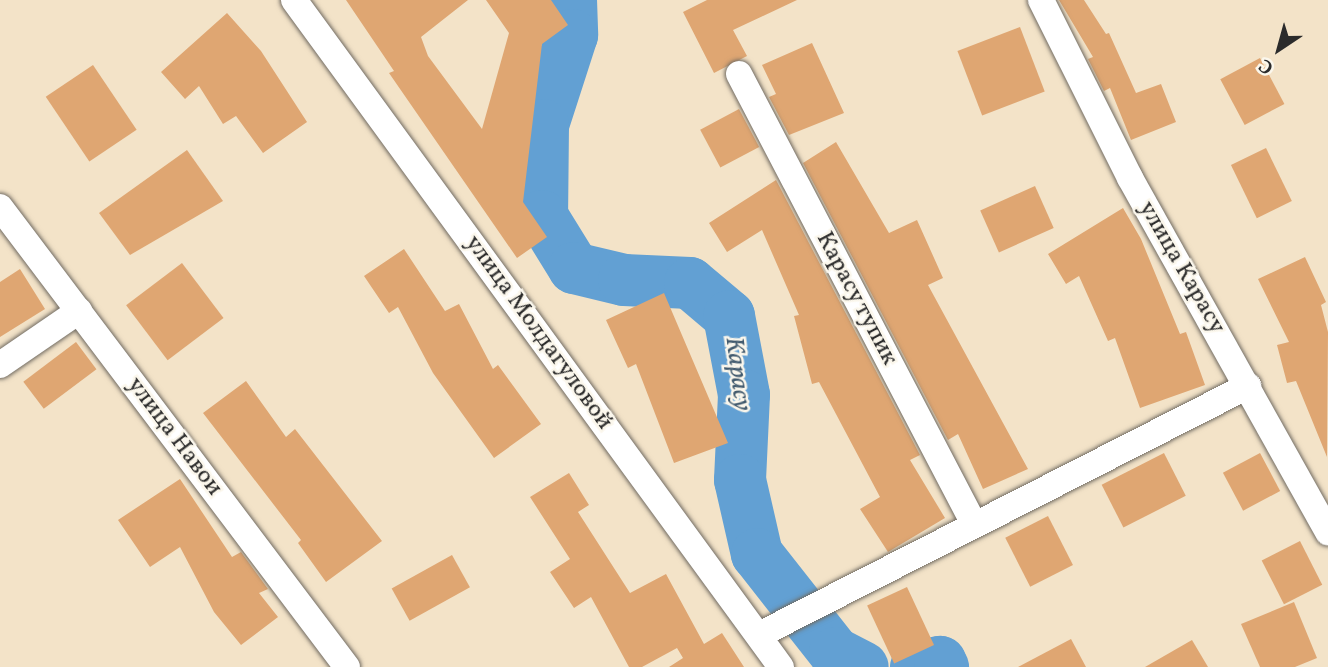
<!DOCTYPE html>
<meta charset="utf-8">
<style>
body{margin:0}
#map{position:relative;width:1328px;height:667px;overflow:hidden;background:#f3e3c8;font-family:Vollkorn,serif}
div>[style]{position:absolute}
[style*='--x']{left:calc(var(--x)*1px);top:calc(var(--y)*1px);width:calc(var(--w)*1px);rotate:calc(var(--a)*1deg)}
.river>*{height:52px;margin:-26px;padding:0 26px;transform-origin:26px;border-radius:26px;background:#62a0d3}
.building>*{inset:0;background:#dfa672;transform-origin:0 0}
.roads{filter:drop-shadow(0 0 2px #716b62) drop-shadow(0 0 2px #716b62)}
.street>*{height:26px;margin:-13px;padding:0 13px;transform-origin:13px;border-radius:13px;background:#fff}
span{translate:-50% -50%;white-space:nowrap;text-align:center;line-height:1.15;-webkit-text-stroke:5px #fbf7ec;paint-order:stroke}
.street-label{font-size:24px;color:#2b2b2b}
.water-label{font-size:26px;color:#415a6e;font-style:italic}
.north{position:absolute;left:1244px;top:14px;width:70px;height:70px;-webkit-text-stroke:5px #fbf7ec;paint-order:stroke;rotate:216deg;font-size:19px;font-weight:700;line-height:28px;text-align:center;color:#2b2b2b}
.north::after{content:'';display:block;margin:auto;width:24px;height:32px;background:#2b2b2b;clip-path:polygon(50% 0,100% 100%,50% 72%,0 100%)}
</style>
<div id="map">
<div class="river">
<div style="--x:571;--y:0;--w:35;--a:88"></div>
<div style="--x:572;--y:35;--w:95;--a:107.9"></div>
<div style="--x:543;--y:125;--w:91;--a:90.6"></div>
<div style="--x:542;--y:216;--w:61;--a:58.4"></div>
<div style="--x:574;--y:268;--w:51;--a:13.5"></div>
<div style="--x:624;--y:280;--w:66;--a:2.6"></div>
<div style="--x:690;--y:283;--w:51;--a:40.2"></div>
<div style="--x:729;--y:316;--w:80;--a:79.2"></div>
<div style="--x:744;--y:395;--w:85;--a:92.7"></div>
<div style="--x:740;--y:480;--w:76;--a:77.1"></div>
<div style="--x:757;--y:554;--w:126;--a:51.8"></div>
<div style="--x:835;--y:653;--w:31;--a:27"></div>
<div style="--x:916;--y:667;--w:25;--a:-12"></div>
<div style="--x:940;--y:662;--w:6;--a:59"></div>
</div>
<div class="building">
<div style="clip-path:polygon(346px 0,468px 0,421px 37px,428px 56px,482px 129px,509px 33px,486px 0,551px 0,568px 25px,542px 44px,523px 202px,547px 237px,517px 258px,389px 73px,394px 71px)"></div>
<div style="clip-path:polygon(707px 0,797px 0,733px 30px,747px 56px,714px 73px,683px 12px)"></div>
<div style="clip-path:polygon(1059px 0,1084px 0,1106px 34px,1109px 33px,1136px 93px,1161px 84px,1176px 122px,1131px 140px,1110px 88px,1104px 91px,1088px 59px,1093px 57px)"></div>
<div style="clip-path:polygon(227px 13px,261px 51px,307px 122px,263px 153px,236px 116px,223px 124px,199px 86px,185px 99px,161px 72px)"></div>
<div style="left:1020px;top:27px;width:69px;height:67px;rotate:69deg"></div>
<div style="clip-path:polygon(812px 43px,844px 113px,789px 135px,769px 97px,776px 94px,762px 65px)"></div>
<div style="left:1260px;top:58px;width:52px;height:45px;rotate:62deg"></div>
<div style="left:93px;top:65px;width:78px;height:57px;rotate:56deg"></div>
<div style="left:739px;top:109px;width:43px;height:44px;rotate:62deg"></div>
<div style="clip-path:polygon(836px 142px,889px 233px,917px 220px,943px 278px,928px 285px,1028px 469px,983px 489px,958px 434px,948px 440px,803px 163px)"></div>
<div style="left:1266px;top:148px;width:59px;height:39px;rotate:64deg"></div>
<div style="clip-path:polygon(187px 150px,223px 201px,130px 255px,99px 213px)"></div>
<div style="clip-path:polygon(776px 180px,920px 455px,910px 460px,945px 518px,888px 552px,860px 509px,880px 497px,819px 382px,812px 384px,794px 316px,799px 315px,762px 230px,727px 252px,709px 223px)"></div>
<div style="left:1035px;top:186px;width:46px;height:60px;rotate:66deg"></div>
<div style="clip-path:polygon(1123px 208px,1141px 239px,1180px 334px,1186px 332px,1205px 385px,1140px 408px,1115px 338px,1108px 341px,1079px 276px,1066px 284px,1048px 254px)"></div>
<div style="clip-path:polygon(404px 249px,445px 311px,459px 304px,493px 369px,498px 365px,541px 424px,494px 458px,433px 373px,398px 307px,389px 313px,364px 276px)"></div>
<div style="clip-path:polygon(1305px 257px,1326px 302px,1321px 305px,1328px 332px,1327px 457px,1296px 381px,1287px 383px,1277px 345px,1289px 342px,1258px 279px)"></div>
<div style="left:182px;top:263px;width:69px;height:70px;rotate:53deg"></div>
<div style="clip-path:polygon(20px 269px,45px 309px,0 337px,0 282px)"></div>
<div style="clip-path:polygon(664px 293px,728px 443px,674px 463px,636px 364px,628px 368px,606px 320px)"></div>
<div style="left:76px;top:342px;width:34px;height:66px;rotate:53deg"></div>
<div style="clip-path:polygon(246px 381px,286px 437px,295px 429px,382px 541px,326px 582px,298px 543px,301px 540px,203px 413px)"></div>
<div style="left:1164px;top:453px;width:48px;height:70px;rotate:63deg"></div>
<div style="left:1260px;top:453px;width:43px;height:42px;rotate:62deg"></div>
<div style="clip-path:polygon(569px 473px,589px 505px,578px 512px,630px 593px,666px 574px,704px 644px,722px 633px,744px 667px,669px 667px,683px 658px,677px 648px,642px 667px,629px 667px,591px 597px,574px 608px,550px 572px,570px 559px,530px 497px)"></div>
<div style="clip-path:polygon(180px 479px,232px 557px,241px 552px,268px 589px,259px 593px,278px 617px,241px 645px,214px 612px,180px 547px,150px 567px,118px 520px)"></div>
<div style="left:1048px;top:516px;width:55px;height:48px;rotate:63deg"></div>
<div style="left:1300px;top:541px;width:49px;height:43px;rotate:63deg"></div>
<div style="left:452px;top:555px;width:37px;height:69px;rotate:61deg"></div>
<div style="left:907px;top:587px;width:64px;height:44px;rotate:65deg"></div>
<div style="clip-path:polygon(1294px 602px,1317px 658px,1295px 667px,1260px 667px,1241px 624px)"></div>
<div style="clip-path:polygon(1071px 639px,1086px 667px,1018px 667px)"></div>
<div style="clip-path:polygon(1192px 640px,1208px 667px,1145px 667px)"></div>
</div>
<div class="roads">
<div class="street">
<div style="--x:294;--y:0;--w:826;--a:53.87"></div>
<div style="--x:1041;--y:0;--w:199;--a:63.4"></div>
<div style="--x:1130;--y:178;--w:406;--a:60.8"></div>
<div style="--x:739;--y:74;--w:508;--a:62.43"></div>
<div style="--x:0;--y:207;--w:576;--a:52.97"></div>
<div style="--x:0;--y:365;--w:96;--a:-34.4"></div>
<div style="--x:759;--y:635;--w:549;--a:-26.99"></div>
</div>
</div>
<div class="street-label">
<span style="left:1181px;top:268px;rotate:60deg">улица Карасу</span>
<span style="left:856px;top:299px;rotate:62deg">Карасу тупик</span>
<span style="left:538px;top:333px;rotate:54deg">улица Молдагуловой</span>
<span style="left:174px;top:437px;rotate:53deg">улица Навои</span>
</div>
<div class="water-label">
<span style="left:737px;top:374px;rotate:83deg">Карасу</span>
</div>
<div class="north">С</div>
</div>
